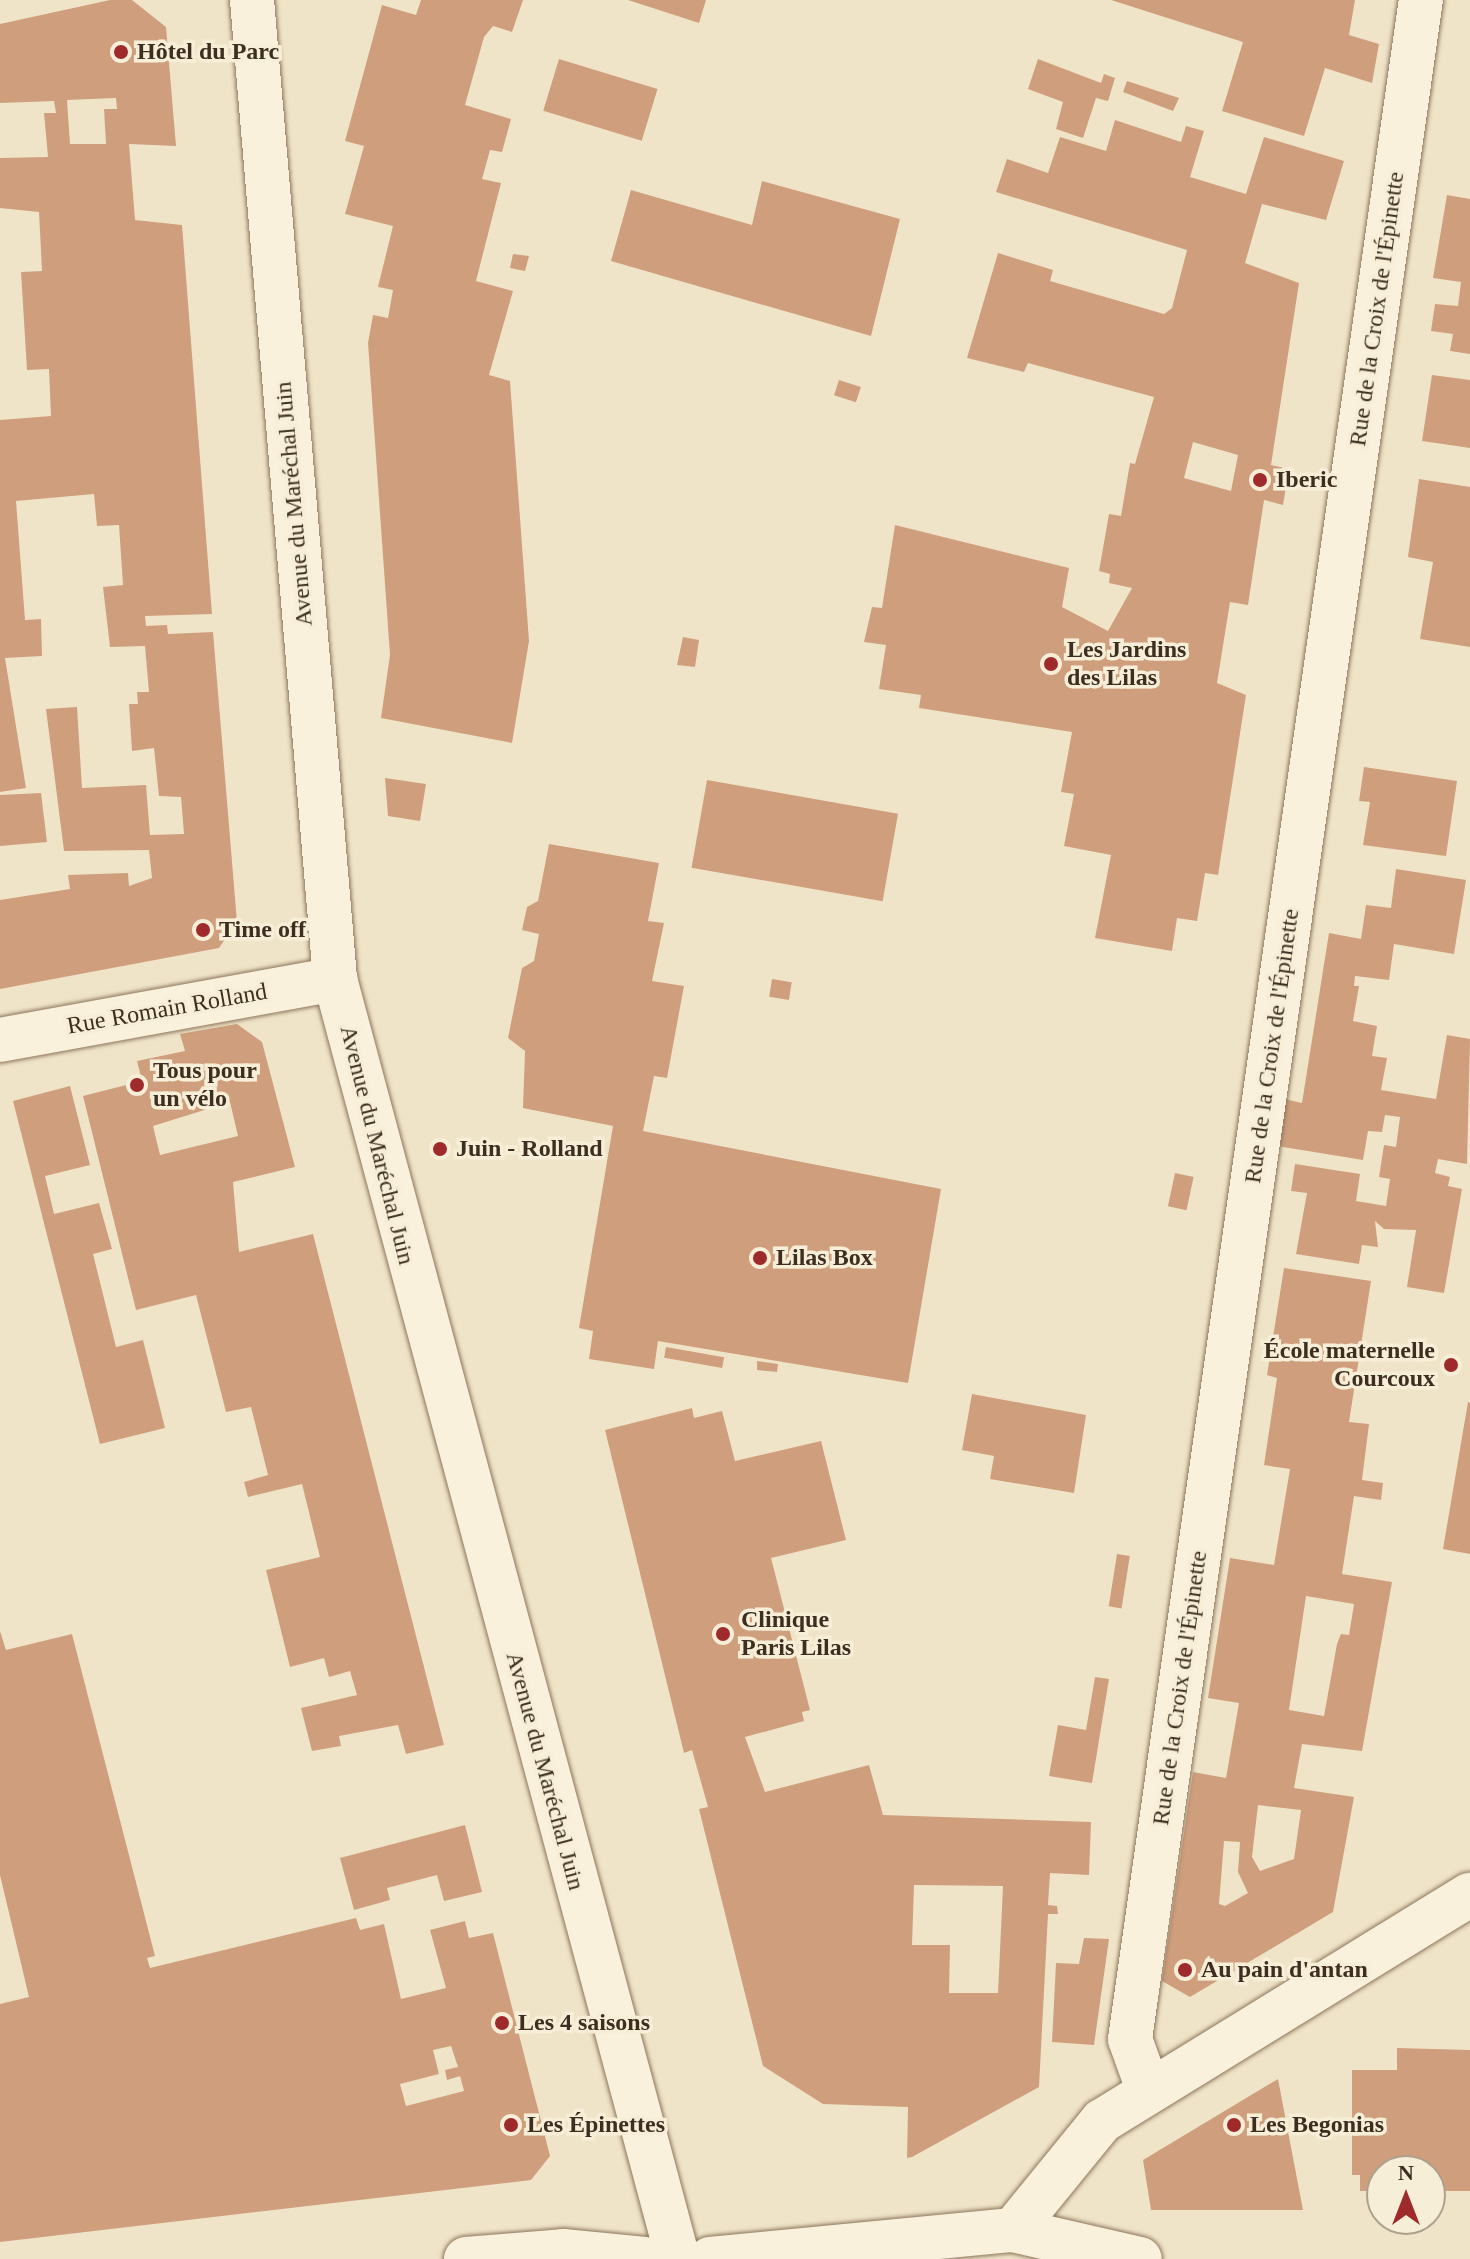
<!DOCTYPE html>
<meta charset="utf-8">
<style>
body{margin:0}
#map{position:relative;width:1470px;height:2259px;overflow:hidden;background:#f0e4c8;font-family:Georgia,serif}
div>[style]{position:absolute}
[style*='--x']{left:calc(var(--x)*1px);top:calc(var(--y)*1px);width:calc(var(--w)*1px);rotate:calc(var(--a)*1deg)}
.building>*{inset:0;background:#cf9f7d;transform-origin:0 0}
.roads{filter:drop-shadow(0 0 2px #8d765c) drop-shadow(0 0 2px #8d765c)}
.minor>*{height:44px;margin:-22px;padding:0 22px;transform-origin:22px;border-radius:22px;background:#faf1dc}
.dots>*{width:22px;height:22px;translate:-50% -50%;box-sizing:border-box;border:4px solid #f7eed8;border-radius:50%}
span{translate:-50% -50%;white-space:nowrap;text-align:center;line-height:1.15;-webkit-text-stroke:7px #f7eed8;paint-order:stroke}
.poi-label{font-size:24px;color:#3d2e20;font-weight:700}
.left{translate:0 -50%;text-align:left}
.right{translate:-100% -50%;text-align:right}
.street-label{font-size:24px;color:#3d2e20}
.north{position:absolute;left:1366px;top:2155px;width:80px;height:80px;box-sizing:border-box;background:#f7eed8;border:2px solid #ada18e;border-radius:50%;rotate:0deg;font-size:22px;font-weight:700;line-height:32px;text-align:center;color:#3d2e20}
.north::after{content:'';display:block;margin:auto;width:28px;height:36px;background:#9e2a2b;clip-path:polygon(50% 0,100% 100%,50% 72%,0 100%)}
</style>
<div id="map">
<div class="building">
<div style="clip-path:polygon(evenodd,110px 0,132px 0,166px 27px,176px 146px,129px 144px,135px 220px,182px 225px,212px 614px,145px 616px,146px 626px,167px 625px,168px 634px,213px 632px,237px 922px,219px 948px,0 989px,0 900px,70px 889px,68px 875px,128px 873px,129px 886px,152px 878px,149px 850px,64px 851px,46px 709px,77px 707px,82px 788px,146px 785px,150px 835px,184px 834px,181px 797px,159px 796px,154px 748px,132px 751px,129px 704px,138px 704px,137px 692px,149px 692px,145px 646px,110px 647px,103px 587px,123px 585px,119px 525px,97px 526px,94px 494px,16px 501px,25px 620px,41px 619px,42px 656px,5px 658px,26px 788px,0 792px,0 420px,51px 416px,49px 369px,27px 370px,21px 272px,42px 271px,39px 212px,0 208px,0 158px,48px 157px,44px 113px,56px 113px,54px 101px,0 103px,0 24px,110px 0,116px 98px,117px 109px,104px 109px,106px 144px,70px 144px,67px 100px,116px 98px)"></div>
<div style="clip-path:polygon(421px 0,523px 0,512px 32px,493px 26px,484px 37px,465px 105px,511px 119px,502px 152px,490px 150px,482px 179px,501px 183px,476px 281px,513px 291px,489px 375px,510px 381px,529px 641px,512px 743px,381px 718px,390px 655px,368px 343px,373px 315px,388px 318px,393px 290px,378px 287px,393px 226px,345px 214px,364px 146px,345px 141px,382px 5px,416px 15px)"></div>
<div style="clip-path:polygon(628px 0,706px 0,699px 23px)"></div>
<div style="clip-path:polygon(1111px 0,1355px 0,1349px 35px,1379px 44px,1372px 83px,1325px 68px,1304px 136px,1222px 111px,1243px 42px)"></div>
<div style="left:559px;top:59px;width:103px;height:54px;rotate:17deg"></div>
<div style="clip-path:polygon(1038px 59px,1101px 83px,1104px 74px,1115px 78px,1108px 101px,1096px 98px,1083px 138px,1056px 129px,1063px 102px,1028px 89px)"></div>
<div style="clip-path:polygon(1127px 81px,1179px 98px,1173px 111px,1123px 92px)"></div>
<div style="clip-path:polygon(evenodd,1115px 120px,1181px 142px,1186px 126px,1204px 131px,1190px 177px,1246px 194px,1264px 137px,1344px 161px,1326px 220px,1262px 204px,1245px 263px,1299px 283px,1271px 465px,1289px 469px,1283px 505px,1264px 500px,1248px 605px,1230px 602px,1217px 683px,1246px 695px,1218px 875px,1205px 873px,1197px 921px,1177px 918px,1172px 951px,1095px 938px,1111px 855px,1064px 846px,1074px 794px,1061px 792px,1072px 732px,919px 708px,921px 695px,879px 689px,886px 645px,864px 642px,872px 607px,882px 608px,895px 525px,1069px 568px,1062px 607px,1108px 631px,1132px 588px,1109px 583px,1110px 574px,1099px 571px,1109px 514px,1121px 516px,1130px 463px,1135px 464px,1154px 397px,1028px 363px,1024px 372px,967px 358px,998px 253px,1053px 270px,1050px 281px,1164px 314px,1172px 308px,1187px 250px,996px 192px,1007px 159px,1048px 173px,1060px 137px,1106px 151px,1115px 120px,1193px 442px,1238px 455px,1231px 491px,1184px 478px,1193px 442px)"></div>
<div style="clip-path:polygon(762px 181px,900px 219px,871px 336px,611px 261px,631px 190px,752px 225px)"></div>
<div style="clip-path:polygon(1447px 195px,1470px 199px,1470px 354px,1450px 351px,1453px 334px,1431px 331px,1435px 304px,1458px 306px,1461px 282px,1433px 278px)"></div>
<div style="clip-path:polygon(513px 254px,529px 256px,525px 271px,510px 268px)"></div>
<div style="clip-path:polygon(1432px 375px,1470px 380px,1470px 448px,1422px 441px)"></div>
<div style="left:839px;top:380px;width:23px;height:16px;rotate:18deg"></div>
<div style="clip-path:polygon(1419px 479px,1470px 487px,1470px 647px,1420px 639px,1433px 562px,1408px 557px)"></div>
<div style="clip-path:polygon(683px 637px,699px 640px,695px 667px,677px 665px)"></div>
<div style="clip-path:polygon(1364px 767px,1457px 781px,1446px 856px,1363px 845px,1370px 802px,1359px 801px)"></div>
<div style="clip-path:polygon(385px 778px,426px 784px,420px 821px,388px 816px)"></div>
<div style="left:707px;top:780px;width:194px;height:89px;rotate:10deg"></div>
<div style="clip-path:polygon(41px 793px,47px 842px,0 846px,0 795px)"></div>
<div style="clip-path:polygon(549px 844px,659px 863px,648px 921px,664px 923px,652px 981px,684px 986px,667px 1078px,654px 1076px,643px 1131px,941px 1189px,908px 1383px,658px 1341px,654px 1369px,589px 1359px,593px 1331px,579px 1328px,613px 1126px,523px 1108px,525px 1051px,508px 1038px,522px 968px,534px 961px,539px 934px,522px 930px,527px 907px,538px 901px)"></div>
<div style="clip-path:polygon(1396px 869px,1466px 880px,1454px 954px,1394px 944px,1389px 980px,1355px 976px,1354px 986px,1359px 986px,1353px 1021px,1377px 1026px,1372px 1056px,1387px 1058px,1381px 1090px,1436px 1099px,1447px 1035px,1470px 1039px,1467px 1164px,1438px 1159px,1435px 1173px,1450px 1177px,1448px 1186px,1462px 1189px,1444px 1293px,1407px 1287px,1416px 1230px,1384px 1229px,1375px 1221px,1378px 1247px,1362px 1245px,1359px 1264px,1296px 1254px,1307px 1193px,1291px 1191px,1295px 1164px,1360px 1174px,1356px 1201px,1386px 1206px,1390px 1179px,1379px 1177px,1384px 1145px,1396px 1147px,1400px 1117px,1385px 1115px,1382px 1132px,1368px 1131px,1363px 1160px,1277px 1146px,1284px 1099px,1302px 1103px,1329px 933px,1361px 939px,1366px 905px,1391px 908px)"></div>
<div style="left:772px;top:979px;width:20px;height:18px;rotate:9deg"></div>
<div style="clip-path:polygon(evenodd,237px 1024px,262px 1042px,295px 1167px,233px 1182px,239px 1252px,313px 1234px,444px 1745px,406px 1754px,398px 1725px,339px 1736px,341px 1746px,312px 1751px,301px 1708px,357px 1695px,350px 1671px,329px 1677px,324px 1658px,290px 1667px,266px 1570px,320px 1557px,302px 1484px,248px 1497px,244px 1482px,268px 1475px,251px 1407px,226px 1412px,196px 1295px,136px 1310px,83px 1096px,142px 1081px,137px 1061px,185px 1051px,180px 1034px,237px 1024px,230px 1102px,238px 1136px,160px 1155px,153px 1126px,230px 1102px)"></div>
<div style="clip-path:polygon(70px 1086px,90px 1165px,45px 1176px,54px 1214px,99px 1203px,112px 1249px,93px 1254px,116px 1347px,143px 1340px,165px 1428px,100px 1444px,13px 1101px)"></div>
<div style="left:1175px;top:1173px;width:19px;height:34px;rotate:12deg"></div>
<div style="clip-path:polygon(evenodd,1284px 1268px,1371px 1281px,1349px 1422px,1369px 1424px,1362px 1480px,1383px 1483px,1381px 1500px,1354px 1496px,1342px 1574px,1392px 1582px,1362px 1751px,1302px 1744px,1294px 1788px,1354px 1797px,1333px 1912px,1190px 1997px,1162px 1981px,1193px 1772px,1226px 1778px,1239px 1703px,1208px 1698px,1230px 1558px,1274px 1565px,1290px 1469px,1264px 1465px,1277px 1378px,1267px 1375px,1284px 1268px,1306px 1596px,1354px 1604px,1349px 1635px,1341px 1634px,1337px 1644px,1324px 1716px,1289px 1710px,1306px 1596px,1284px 1268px,1258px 1805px,1301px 1810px,1294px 1859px,1260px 1871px,1252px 1857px,1258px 1805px,1284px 1268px,1224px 1841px,1240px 1842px,1238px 1872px,1248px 1893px,1225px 1906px,1219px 1904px,1224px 1841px)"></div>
<div style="left:666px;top:1347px;width:59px;height:11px;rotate:10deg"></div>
<div style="clip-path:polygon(757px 1361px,778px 1364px,777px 1372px,757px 1370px)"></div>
<div style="clip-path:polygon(972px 1394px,1086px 1415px,1074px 1493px,990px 1479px,994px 1456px,962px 1450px)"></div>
<div style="clip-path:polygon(1468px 1402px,1470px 1403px,1470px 1554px,1443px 1549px)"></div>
<div style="clip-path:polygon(evenodd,692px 1408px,694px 1418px,722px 1411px,735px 1461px,821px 1441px,846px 1540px,771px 1558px,810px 1710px,802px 1712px,804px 1721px,745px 1737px,765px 1792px,869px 1765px,883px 1815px,1091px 1822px,1089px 1875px,1050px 1873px,1048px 1905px,1057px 1906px,1058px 1914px,1048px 1914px,1039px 2087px,912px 2157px,907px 2158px,908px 2107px,823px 2104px,763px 2066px,699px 1809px,708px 1807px,692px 1750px,684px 1753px,605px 1430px,692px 1408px,914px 1885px,1003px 1886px,998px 1993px,949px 1993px,950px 1945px,912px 1945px,914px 1885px)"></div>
<div style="left:1117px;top:1554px;width:13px;height:53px;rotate:9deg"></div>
<div style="clip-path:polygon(evenodd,0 1631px,6px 1650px,72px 1634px,155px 1956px,147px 1958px,150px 1968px,356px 1918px,360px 1930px,384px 1924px,401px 1999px,446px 1988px,430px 1930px,465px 1921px,469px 1938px,493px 1933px,550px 2156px,531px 2180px,0 2242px,0 2004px,29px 1997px,0 1875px,0 1631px,451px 2046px,458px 2067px,445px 2070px,447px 2080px,460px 2076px,464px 2091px,406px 2106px,400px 2084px,439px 2074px,433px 2050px,451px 2046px)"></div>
<div style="clip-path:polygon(1095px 1677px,1109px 1679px,1092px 1783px,1049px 1776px,1058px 1725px,1086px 1730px)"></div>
<div style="clip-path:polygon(465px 1825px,482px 1892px,444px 1901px,437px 1875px,387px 1888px,390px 1900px,354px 1910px,340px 1858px)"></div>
<div style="clip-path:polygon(1084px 1938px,1109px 1939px,1094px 2045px,1052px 2042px,1056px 1963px,1079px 1964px)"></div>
<div style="clip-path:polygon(1397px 2048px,1470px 2050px,1470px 2191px,1430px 2191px,1430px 2171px,1382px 2171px,1382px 2191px,1360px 2191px,1360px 2175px,1352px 2175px,1352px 2070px,1397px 2070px)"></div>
<div style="clip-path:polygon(1278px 2079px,1303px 2210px,1151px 2210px,1143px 2160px)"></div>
</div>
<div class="roads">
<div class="minor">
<div style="--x:252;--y:0;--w:983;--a:85.15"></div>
<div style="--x:335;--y:979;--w:1325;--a:75"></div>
<div style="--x:0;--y:1040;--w:341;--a:-10.3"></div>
<div style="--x:1148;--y:2089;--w:53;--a:-109.8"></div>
<div style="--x:1130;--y:2039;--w:2060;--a:-81.88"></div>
<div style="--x:1013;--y:2230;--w:141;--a:-50.8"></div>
<div style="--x:1102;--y:2121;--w:432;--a:-31.6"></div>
<div style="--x:466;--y:2259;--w:97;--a:-4.7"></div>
<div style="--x:563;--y:2251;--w:82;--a:5.6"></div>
<div style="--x:710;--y:2259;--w:304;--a:-5.5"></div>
<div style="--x:1013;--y:2230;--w:130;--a:12.9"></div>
</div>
</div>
<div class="dots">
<div style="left:121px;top:52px;background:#9e2a2b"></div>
<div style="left:1260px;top:480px;background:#9e2a2b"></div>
<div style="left:1051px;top:664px;background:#9e2a2b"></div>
<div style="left:203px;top:930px;background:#9e2a2b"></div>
<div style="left:137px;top:1085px;background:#9e2a2b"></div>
<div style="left:440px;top:1149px;background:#9e2a2b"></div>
<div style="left:760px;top:1258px;background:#9e2a2b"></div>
<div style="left:1451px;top:1365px;background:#9e2a2b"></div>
<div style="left:723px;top:1634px;background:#9e2a2b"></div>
<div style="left:1185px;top:1970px;background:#9e2a2b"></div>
<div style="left:502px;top:2023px;background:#9e2a2b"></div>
<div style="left:511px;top:2125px;background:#9e2a2b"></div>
<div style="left:1234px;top:2125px;background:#9e2a2b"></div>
</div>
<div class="poi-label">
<span class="left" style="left:137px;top:52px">Hôtel du Parc</span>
<span class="left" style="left:1276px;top:480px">Iberic</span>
<span class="left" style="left:1067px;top:664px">Les Jardins<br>des Lilas</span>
<span class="left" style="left:219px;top:930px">Time off</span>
<span class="left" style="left:153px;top:1085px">Tous pour<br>un vélo</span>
<span class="left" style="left:456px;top:1149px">Juin - Rolland</span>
<span class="left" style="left:776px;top:1258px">Lilas Box</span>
<span class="right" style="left:1435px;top:1365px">École maternelle<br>Courcoux</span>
<span class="left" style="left:741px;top:1634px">Clinique<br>Paris Lilas</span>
<span class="left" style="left:1201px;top:1970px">Au pain d'antan</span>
<span class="left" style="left:518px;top:2023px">Les 4 saisons</span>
<span class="left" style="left:527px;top:2125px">Les Épinettes</span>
<span class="left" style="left:1250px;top:2125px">Les Begonias</span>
</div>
<div class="street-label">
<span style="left:1377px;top:309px;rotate:-82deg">Rue de la Croix de l'Épinette</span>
<span style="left:294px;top:504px;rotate:-95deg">Avenue du Maréchal Juin</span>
<span style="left:167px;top:1009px;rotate:-10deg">Rue Romain Rolland</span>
<span style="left:1272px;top:1046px;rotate:-82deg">Rue de la Croix de l'Épinette</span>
<span style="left:377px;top:1145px;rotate:76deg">Avenue du Maréchal Juin</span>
<span style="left:1180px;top:1688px;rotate:-82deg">Rue de la Croix de l'Épinette</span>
<span style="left:545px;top:1771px;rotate:75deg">Avenue du Maréchal Juin</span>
</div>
<div class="north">N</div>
</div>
